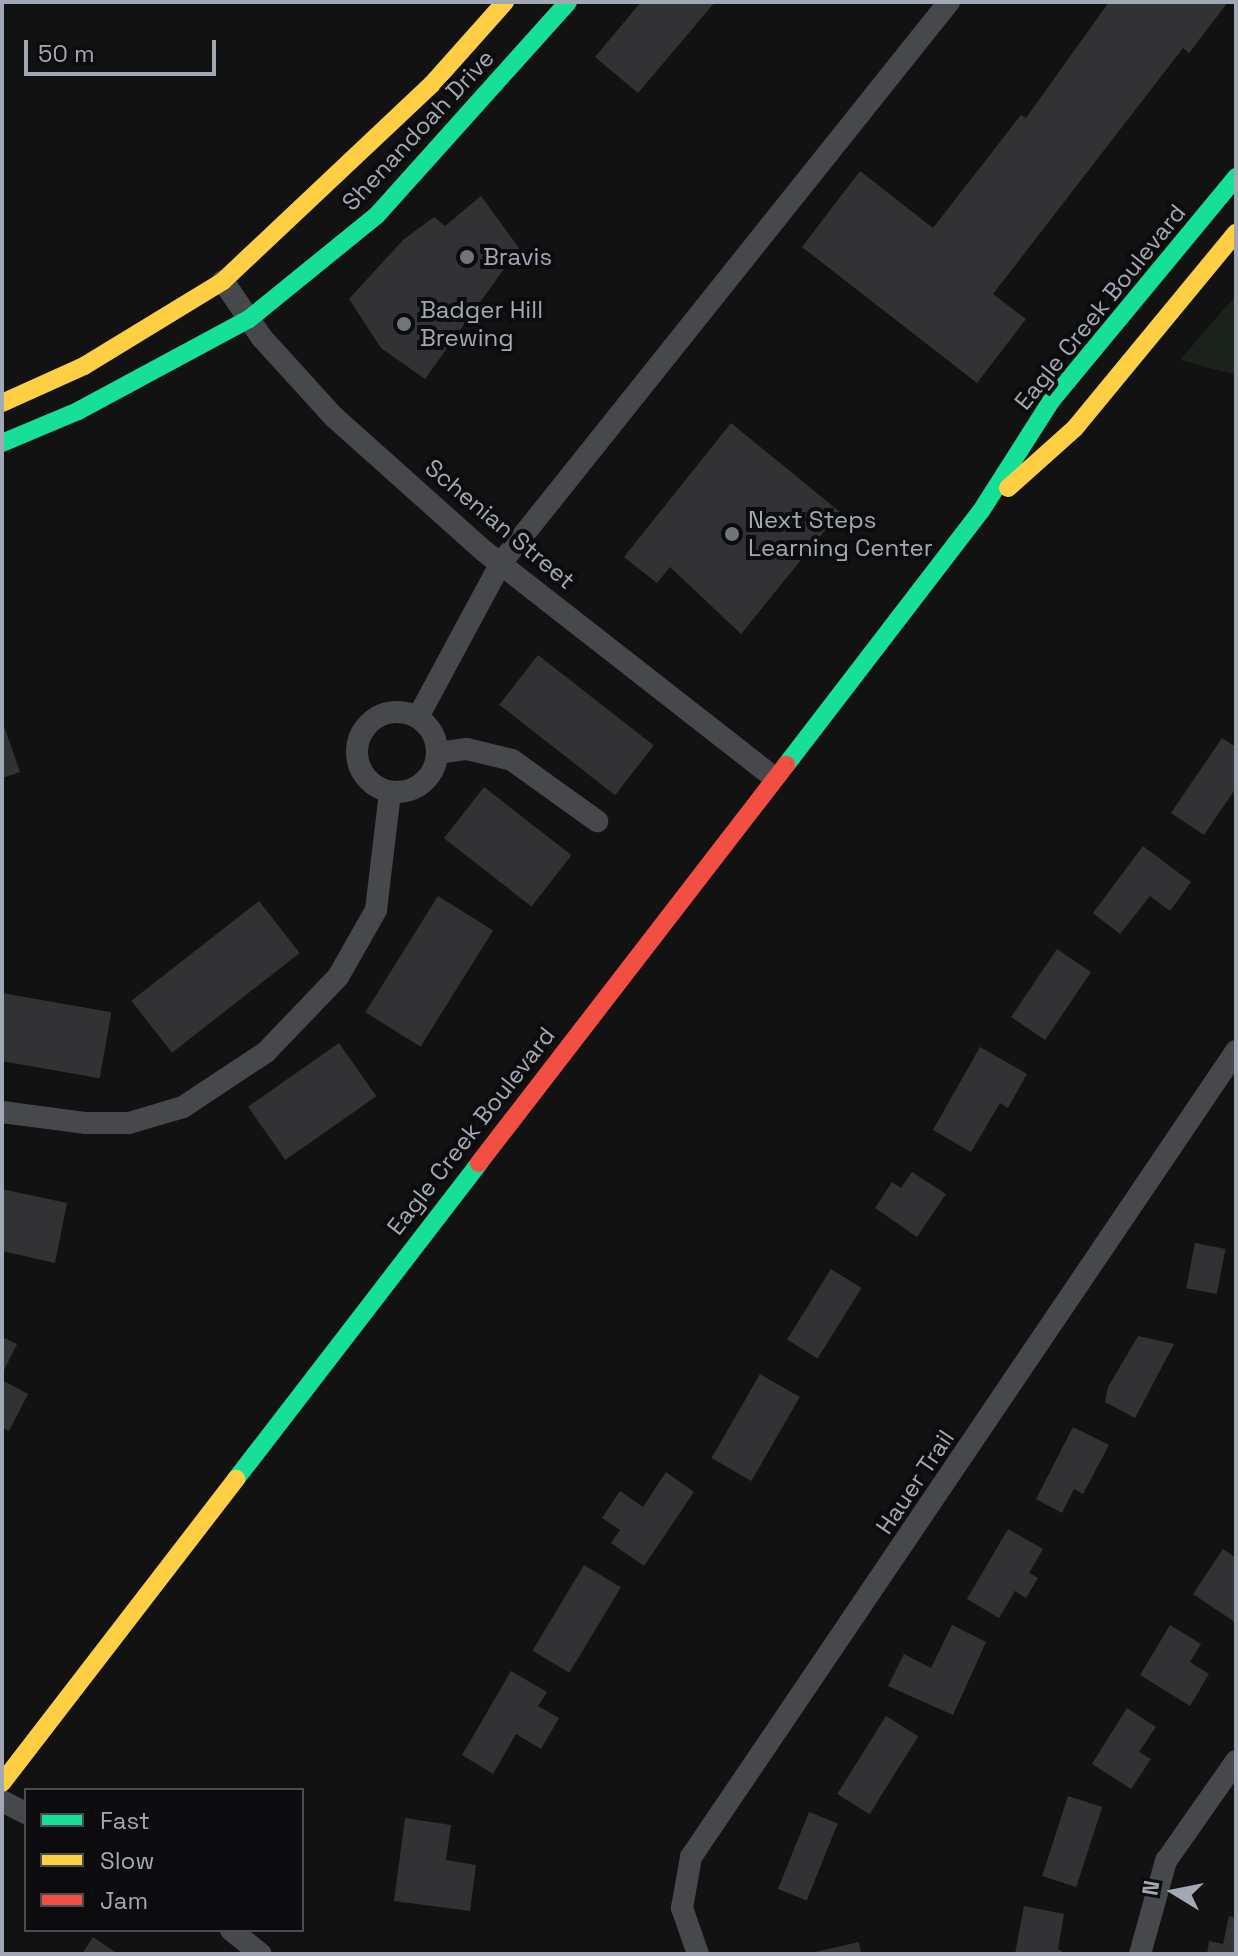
<!DOCTYPE html>
<style>
body{margin:0}
#map{position:relative;width:1238px;height:1956px;overflow:hidden;background:#121212;font-family:"Space Grotesk",sans-serif}
div>[style]{position:absolute}
[style*='--x']{left:calc(var(--x)*1px);top:calc(var(--y)*1px);width:calc(var(--w)*1px);rotate:calc(var(--a)*1deg)}
.green>*{inset:0;background:#1b211b}
.building>*{inset:0;background:#323235;transform-origin:0 0}
.street>*{height:22px;margin:-11px;padding:0 11px;transform-origin:11px;border-radius:11px;background:#46484b}
.street>.ring{margin:-11px;padding:0;box-sizing:content-box;background:none;border:22px solid #46484b;border-radius:50%}
.fast>*{height:18px;margin:-9px;padding:0 9px;transform-origin:9px;border-radius:9px;background:#16e098}
.slow>*{height:18px;margin:-9px;padding:0 9px;transform-origin:9px;border-radius:9px;background:#ffcf43}
.jam>*{height:18px;margin:-9px;padding:0 9px;transform-origin:9px;border-radius:9px;background:#f24e42}
.dots>*{width:22px;height:22px;translate:-50% -50%;box-sizing:border-box;border:4px solid #0c0c0e;border-radius:50%}
span{translate:-50% -50%;white-space:nowrap;text-align:center;line-height:1.15;-webkit-text-stroke:8px #0c0c0e;paint-order:stroke}
.street-label{font-size:24px;color:#a2a9b4}
.poi-label{font-size:24px;color:#a2a9b4}
.left{translate:0 -50%;text-align:left}
.frame{position:absolute;inset:0;border:4px solid #a2a9b4;pointer-events:none}
.legend{position:absolute;left:24px;top:1788px;width:280px;height:144px;box-sizing:border-box;background:#0c0c0e;border:2px solid #484b50;margin:0;padding:10px 14px;list-style:none;font-size:24px;color:#a2a9b4}
.legend li{display:flex;align-items:center;gap:16px;height:40px}
.legend b{width:40px;border:2px solid #484b50}
.north{position:absolute;left:1134px;top:1852px;width:80px;height:80px;-webkit-text-stroke:6px #0c0c0e;paint-order:stroke;rotate:280deg;font-size:22px;font-weight:700;line-height:32px;text-align:center;color:#a2a9b4}
.north::after{content:'';display:block;margin:auto;width:28px;height:36px;background:#a2a9b4;clip-path:polygon(50% 0,100% 100%,50% 72%,0 100%)}
.scale{position:absolute;left:24px;top:40px;width:192px;height:36px;box-sizing:border-box;border:4px solid #a2a9b4;border-top:0;padding-left:10px;font-size:24px;line-height:28px;white-space:nowrap;color:#a2a9b4;-webkit-text-stroke:6px #0c0c0e;paint-order:stroke}
</style>
<div id="map">
<div class="green">
<div style="clip-path:polygon(1236px 295px,1236px 375px,1180px 360px)"></div>
</div>
<div class="building">
<div style="clip-path:polygon(641px 2px,715px 2px,638px 93px,595px 57px)"></div>
<div style="clip-path:polygon(1109px 2px,1228px 2px,1189px 53px,1183px 48px,993px 294px,1026px 319px,977px 383px,802px 247px,860px 171px,933px 228px,1021px 115px,1026px 118px)"></div>
<div style="clip-path:polygon(481px 196px,519px 248px,425px 379px,381px 348px,349px 299px,403px 240px,434px 217px,445px 226px)"></div>
<div style="clip-path:polygon(731px 423px,840px 512px,741px 634px,670px 567px,657px 583px,624px 557px)"></div>
<div style="left:538px;top:655px;width:147px;height:63px;rotate:38deg"></div>
<div style="clip-path:polygon(2px 720px,20px 772px,2px 778px)"></div>
<div style="clip-path:polygon(1222px 738px,1236px 747px,1236px 788px,1204px 835px,1171px 813px)"></div>
<div style="left:484px;top:787px;width:111px;height:65px;rotate:38deg"></div>
<div style="clip-path:polygon(1143px 846px,1191px 882px,1170px 911px,1150px 896px,1120px 934px,1093px 913px)"></div>
<div style="left:438px;top:896px;width:65px;height:137px;rotate:32deg"></div>
<div style="left:259px;top:901px;width:66px;height:162px;rotate:52deg"></div>
<div style="left:1057px;top:949px;width:41px;height:82px;rotate:34deg"></div>
<div style="left:2px;top:993px;width:111px;height:67px;rotate:10deg"></div>
<div style="left:339px;top:1043px;width:65px;height:111px;rotate:55deg"></div>
<div style="clip-path:polygon(980px 1047px,1027px 1074px,1008px 1108px,1000px 1103px,971px 1152px,933px 1130px)"></div>
<div style="clip-path:polygon(912px 1172px,946px 1194px,917px 1237px,875px 1208px,892px 1182px,901px 1188px)"></div>
<div style="clip-path:polygon(2px 1189px,67px 1203px,55px 1263px,2px 1251px)"></div>
<div style="left:1195px;top:1243px;width:31px;height:46px;rotate:11deg"></div>
<div style="left:831px;top:1269px;width:36px;height:83px;rotate:32deg"></div>
<div style="clip-path:polygon(1138px 1336px,1174px 1344px,1135px 1418px,1105px 1402px,1108px 1387px)"></div>
<div style="clip-path:polygon(2px 1337px,17px 1344px,2px 1374px)"></div>
<div style="left:760px;top:1374px;width:46px;height:97px;rotate:30deg"></div>
<div style="clip-path:polygon(2px 1380px,28px 1394px,9px 1431px,2px 1427px)"></div>
<div style="clip-path:polygon(1073px 1427px,1109px 1445px,1083px 1494px,1074px 1489px,1062px 1513px,1036px 1499px)"></div>
<div style="clip-path:polygon(666px 1472px,694px 1492px,644px 1566px,611px 1543px,620px 1530px,602px 1518px,620px 1491px,643px 1507px)"></div>
<div style="clip-path:polygon(1008px 1529px,1043px 1549px,1029px 1573px,1038px 1578px,1026px 1598px,1015px 1591px,999px 1618px,967px 1599px)"></div>
<div style="clip-path:polygon(1223px 1549px,1236px 1558px,1236px 1623px,1193px 1594px)"></div>
<div style="left:584px;top:1565px;width:43px;height:100px;rotate:31deg"></div>
<div style="clip-path:polygon(952px 1625px,986px 1642px,953px 1715px,888px 1686px,904px 1654px,931px 1668px)"></div>
<div style="clip-path:polygon(1170px 1625px,1201px 1644px,1190px 1662px,1209px 1674px,1190px 1706px,1140px 1675px)"></div>
<div style="clip-path:polygon(511px 1671px,547px 1692px,538px 1706px,559px 1718px,541px 1749px,516px 1734px,493px 1774px,462px 1755px)"></div>
<div style="clip-path:polygon(1127px 1708px,1156px 1727px,1139px 1752px,1151px 1759px,1131px 1789px,1092px 1764px)"></div>
<div style="left:886px;top:1716px;width:38px;height:92px;rotate:32deg"></div>
<div style="left:1068px;top:1796px;width:36px;height:84px;rotate:18deg"></div>
<div style="left:809px;top:1812px;width:31px;height:83px;rotate:22deg"></div>
<div style="clip-path:polygon(405px 1818px,451px 1825px,446px 1860px,476px 1865px,470px 1911px,394px 1901px)"></div>
<div style="clip-path:polygon(1024px 1906px,1064px 1914px,1058px 1949px,1066px 1954px,1015px 1954px)"></div>
<div style="clip-path:polygon(1229px 1916px,1236px 1918px,1236px 1954px,1207px 1954px,1209px 1941px,1223px 1944px)"></div>
<div style="clip-path:polygon(93px 1937px,118px 1954px,82px 1954px)"></div>
<div style="clip-path:polygon(859px 1942px,861px 1954px,811px 1954px,811px 1953px)"></div>
</div>
<div class="street">
<div style="--x:223;--y:281;--w:69;--a:55.6"></div>
<div style="--x:262;--y:338;--w:107;--a:47.7"></div>
<div style="--x:334;--y:417;--w:201;--a:41.8"></div>
<div style="--x:484;--y:551;--w:367;--a:38"></div>
<div class="ring" style="left:357px;top:712px;width:58px;height:58px"></div>
<div style="--x:418;--y:717;--w:175;--a:-61.7"></div>
<div style="--x:501;--y:563;--w:718;--a:-51.39"></div>
<div style="--x:438;--y:753;--w:29;--a:-8"></div>
<div style="--x:467;--y:749;--w:46;--a:13.7"></div>
<div style="--x:512;--y:760;--w:105;--a:35.7"></div>
<div style="--x:2;--y:1112;--w:85;--a:7.5"></div>
<div style="--x:86;--y:1123;--w:43;--a:0"></div>
<div style="--x:129;--y:1123;--w:56;--a:-16.5"></div>
<div style="--x:183;--y:1107;--w:100;--a:-33.5"></div>
<div style="--x:266;--y:1052;--w:104;--a:-46.2"></div>
<div style="--x:338;--y:977;--w:77;--a:-60.4"></div>
<div style="--x:376;--y:910;--w:118;--a:-83.2"></div>
<div style="--x:2;--y:1801;--w:27;--a:27"></div>
<div style="--x:231;--y:1930;--w:38;--a:39"></div>
<div style="--x:698;--y:1954;--w:49;--a:-109.2"></div>
<div style="--x:682;--y:1908;--w:52;--a:-80"></div>
<div style="--x:691;--y:1857;--w:973;--a:-55.93"></div>
<div style="--x:1140;--y:1954;--w:97;--a:-74.4"></div>
<div style="--x:1166;--y:1861;--w:122;--a:-55"></div>
</div>
<div class="fast">
<div style="--x:2;--y:443;--w:82;--a:-22.8"></div>
<div style="--x:78;--y:411;--w:194;--a:-28.3"></div>
<div style="--x:249;--y:319;--w:165;--a:-39.1"></div>
<div style="--x:377;--y:215;--w:286;--a:-48.1"></div>
<div style="--x:786;--y:765;--w:320;--a:-52.5"></div>
<div style="--x:981;--y:511;--w:130;--a:-57.5"></div>
<div style="--x:1051;--y:401;--w:291;--a:-50.4"></div>
<div style="--x:236;--y:1479;--w:399;--a:-52.4"></div>
</div>
<div class="slow">
<div style="--x:2;--y:403;--w:90;--a:-24.3"></div>
<div style="--x:84;--y:366;--w:163;--a:-31.4"></div>
<div style="--x:223;--y:281;--w:287;--a:-43.3"></div>
<div style="--x:432;--y:84;--w:110;--a:-48.3"></div>
<div style="--x:1008;--y:488;--w:90;--a:-41.8"></div>
<div style="--x:1075;--y:428;--w:253;--a:-50.5"></div>
<div style="--x:2;--y:1783;--w:384;--a:-52.4"></div>
</div>
<div class="jam">
<div style="--x:479;--y:1163;--w:503;--a:-52.35"></div>
</div>
<div class="dots">
<div style="left:467px;top:257px;background:#70747b"></div>
<div style="left:404px;top:324px;background:#70747b"></div>
<div style="left:732px;top:534px;background:#70747b"></div>
</div>
<div class="street-label">
<span style="left:418px;top:130px;rotate:-47deg">Shenandoah Drive</span>
<span style="left:1100px;top:307px;rotate:-51deg">Eagle Creek Boulevard</span>
<span style="left:500px;top:524px;rotate:40deg">Schenian Street</span>
<span style="left:471px;top:1131px;rotate:-52deg">Eagle Creek Boulevard</span>
<span style="left:915px;top:1482px;rotate:-56deg">Hauer Trail</span>
</div>
<div class="poi-label">
<span class="left" style="left:483px;top:257px">Bravis</span>
<span class="left" style="left:420px;top:324px">Badger Hill<br>Brewing</span>
<span class="left" style="left:748px;top:534px">Next Steps<br>Learning Center</span>
</div>
<div class="frame"></div>
<ul class="legend">
<li><b style="height:10px;background:#16e098"></b>Fast</li>
<li><b style="height:10px;background:#ffcf43"></b>Slow</li>
<li><b style="height:10px;background:#f24e42"></b>Jam</li>
</ul>
<div class="north">N</div>
<div class="scale">50 m</div>
</div>
